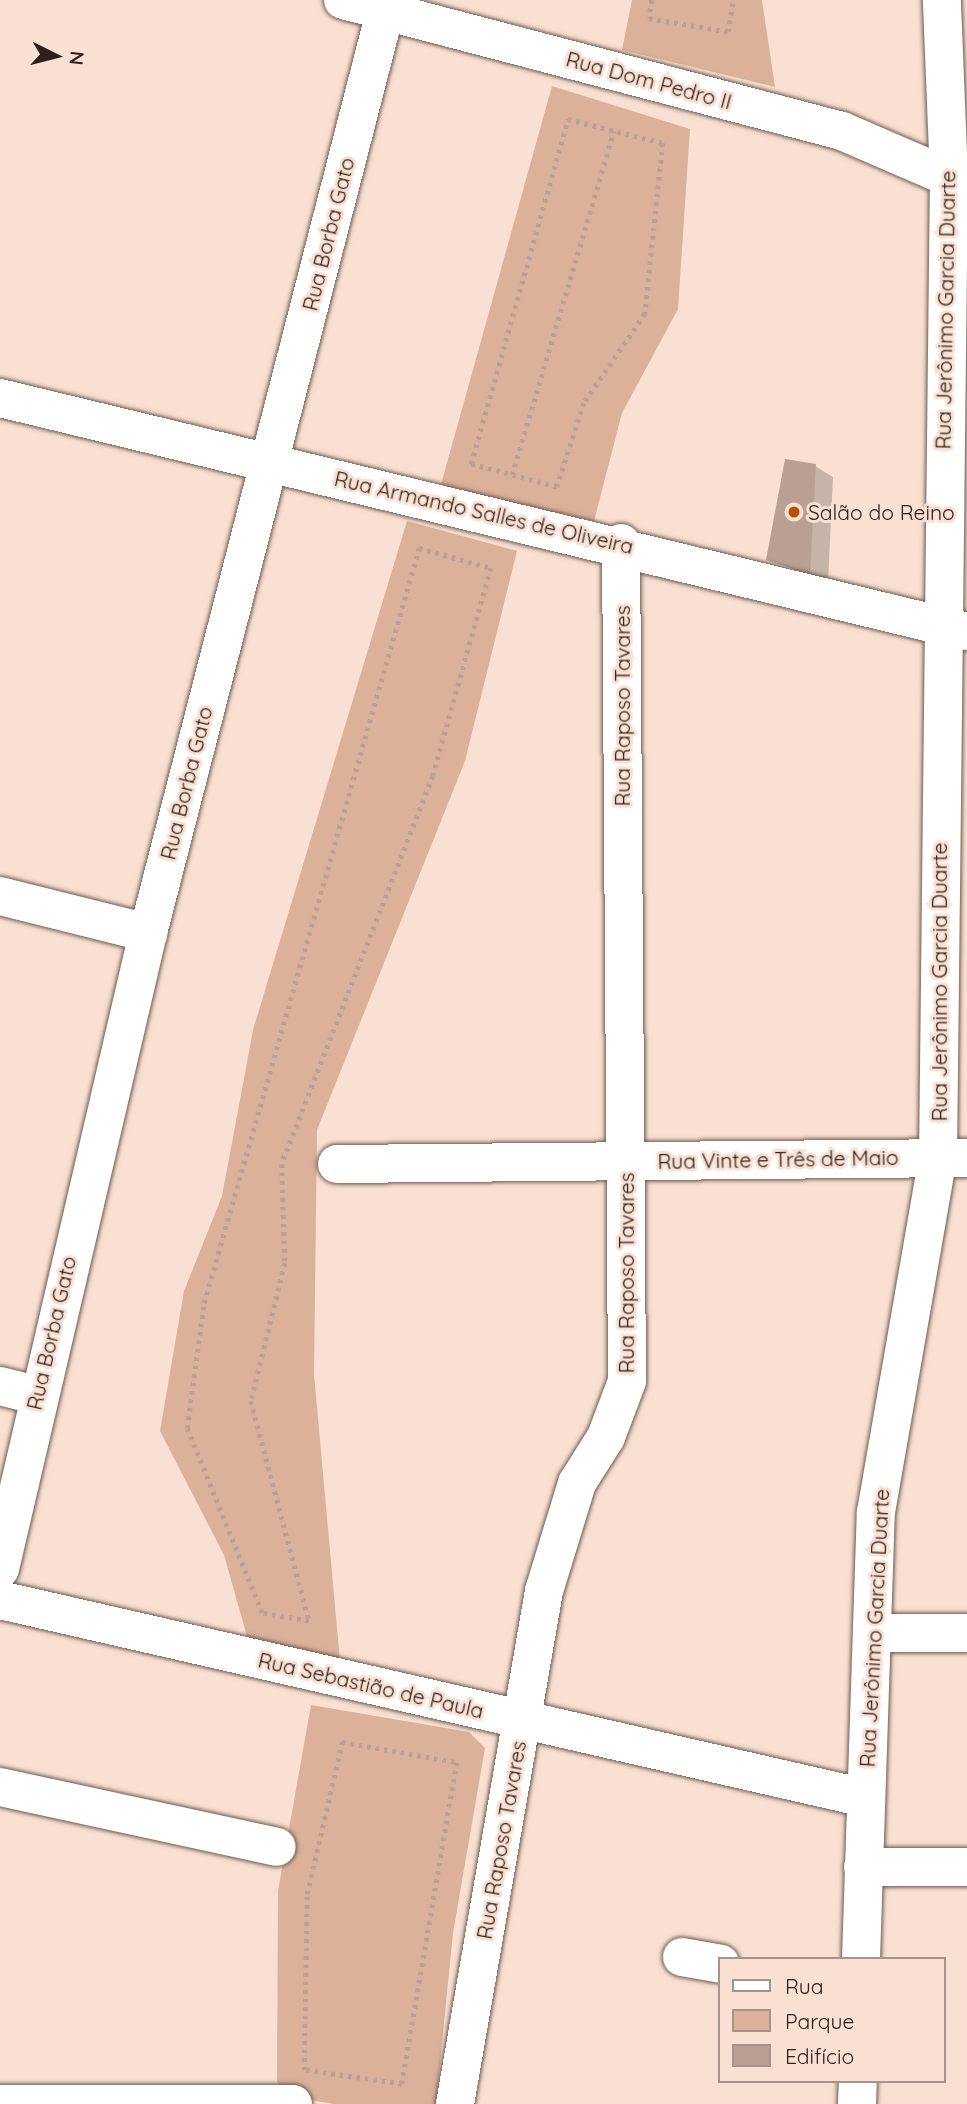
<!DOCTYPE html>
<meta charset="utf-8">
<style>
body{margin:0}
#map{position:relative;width:967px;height:2104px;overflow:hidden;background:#f9e0d3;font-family:Quicksand,sans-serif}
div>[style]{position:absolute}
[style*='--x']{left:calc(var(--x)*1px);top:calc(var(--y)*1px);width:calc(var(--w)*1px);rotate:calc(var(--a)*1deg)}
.green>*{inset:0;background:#dcb19a}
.shadow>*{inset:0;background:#0003}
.building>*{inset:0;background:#b8a194}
.path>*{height:4.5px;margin-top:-2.25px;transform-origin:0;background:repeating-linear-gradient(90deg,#b6a298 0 3.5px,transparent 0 8.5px)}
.roads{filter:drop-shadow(0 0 2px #6f5a4e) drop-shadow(0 0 2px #6f5a4e)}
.minor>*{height:38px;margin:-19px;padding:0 19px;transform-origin:19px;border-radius:19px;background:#fff}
.dots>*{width:19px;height:19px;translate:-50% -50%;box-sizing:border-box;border:4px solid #f9e0d3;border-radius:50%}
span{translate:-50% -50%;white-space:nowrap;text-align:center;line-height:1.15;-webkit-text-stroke:6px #f9e0d3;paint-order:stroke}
.street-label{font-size:21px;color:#2a211c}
.poi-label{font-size:21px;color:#2a211c}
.left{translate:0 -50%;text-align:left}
.legend{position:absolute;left:718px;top:1957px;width:228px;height:126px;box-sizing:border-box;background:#f9e0d3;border:2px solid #a6948a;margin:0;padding:9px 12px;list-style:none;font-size:21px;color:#2a211c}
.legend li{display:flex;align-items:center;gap:14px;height:35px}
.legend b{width:35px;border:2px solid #a6948a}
.north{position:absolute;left:21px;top:21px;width:70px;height:70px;-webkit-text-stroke:5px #f9e0d3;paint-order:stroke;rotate:96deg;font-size:19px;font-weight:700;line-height:28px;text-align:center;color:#2a211c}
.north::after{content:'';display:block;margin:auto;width:24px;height:32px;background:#2a211c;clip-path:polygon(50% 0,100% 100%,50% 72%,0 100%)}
</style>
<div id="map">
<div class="green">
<div style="clip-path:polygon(632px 0,762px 0,775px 87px,622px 50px)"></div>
<div style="clip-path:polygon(552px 86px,690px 129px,678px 309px,622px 413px,594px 521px,440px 488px)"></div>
<div style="clip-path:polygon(407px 521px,517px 551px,465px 761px,317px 1130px,314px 1374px,340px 1661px,248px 1640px,224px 1555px,160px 1431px,184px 1291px,222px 1196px,253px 1030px)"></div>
<div style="clip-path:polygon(311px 1705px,469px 1732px,485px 1748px,453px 1933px,436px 2104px,334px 2104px,293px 2097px,277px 2082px,278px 1891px)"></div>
</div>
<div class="shadow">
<div style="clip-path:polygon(815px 466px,833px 477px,828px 583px,768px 559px)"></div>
</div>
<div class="building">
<div style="clip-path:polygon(785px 459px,816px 464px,810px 574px,766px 560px)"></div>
</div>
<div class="path">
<div style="--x:652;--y:0;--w:18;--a:99"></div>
<div style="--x:649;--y:18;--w:80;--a:10"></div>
<div style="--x:728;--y:32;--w:32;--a:-81"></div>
<div style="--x:568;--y:119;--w:98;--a:14.2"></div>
<div style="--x:663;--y:143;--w:172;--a:96"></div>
<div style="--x:645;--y:314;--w:108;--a:124.4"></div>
<div style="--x:584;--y:403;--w:88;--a:107.8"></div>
<div style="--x:557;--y:487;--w:89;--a:-165"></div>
<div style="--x:471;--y:464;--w:358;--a:-74.3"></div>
<div style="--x:512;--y:475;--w:359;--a:-73.5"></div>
<div style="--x:419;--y:548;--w:75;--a:15.5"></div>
<div style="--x:491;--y:568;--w:216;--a:105.6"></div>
<div style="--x:433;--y:776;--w:416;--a:111.3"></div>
<div style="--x:282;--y:1164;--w:99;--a:88.3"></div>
<div style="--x:285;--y:1263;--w:142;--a:103.8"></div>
<div style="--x:251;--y:1401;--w:228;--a:75.2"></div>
<div style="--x:309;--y:1621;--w:48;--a:-170.3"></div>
<div style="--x:262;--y:1613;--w:200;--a:-112.1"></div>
<div style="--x:187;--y:1428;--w:126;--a:-82.3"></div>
<div style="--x:204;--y:1303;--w:785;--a:-74.1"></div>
<div style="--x:342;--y:1742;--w:117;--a:9.9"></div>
<div style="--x:457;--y:1762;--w:327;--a:99.7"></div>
<div style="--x:402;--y:2084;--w:99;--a:-171.9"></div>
<div style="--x:304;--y:2070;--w:176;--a:-89"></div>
<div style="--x:307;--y:1894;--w:156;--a:-77"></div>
</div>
<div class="roads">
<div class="minor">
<div style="--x:343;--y:0;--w:516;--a:14.71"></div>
<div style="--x:842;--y:131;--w:136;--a:23.4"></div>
<div style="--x:0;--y:398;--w:992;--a:13.59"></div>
<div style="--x:0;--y:896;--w:153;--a:14"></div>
<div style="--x:337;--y:1164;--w:630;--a:-0.55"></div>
<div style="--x:0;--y:1386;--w:37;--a:14"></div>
<div style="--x:0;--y:1569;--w:653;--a:-76.9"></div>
<div style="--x:148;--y:933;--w:963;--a:-75.57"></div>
<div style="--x:0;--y:1600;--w:887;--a:12.89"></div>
<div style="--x:873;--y:1633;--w:94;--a:0"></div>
<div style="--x:0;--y:1787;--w:283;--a:12.2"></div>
<div style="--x:863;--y:1867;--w:104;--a:0"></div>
<div style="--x:682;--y:1957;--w:39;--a:10"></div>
<div style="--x:861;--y:1959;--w:447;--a:-88.1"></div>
<div style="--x:876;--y:1512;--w:359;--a:-80.1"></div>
<div style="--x:938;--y:1158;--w:980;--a:-89.36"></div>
<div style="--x:949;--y:178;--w:178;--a:-92.3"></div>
<div style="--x:1;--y:2104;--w:292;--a:0"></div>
<div style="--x:455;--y:2104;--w:521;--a:-80.16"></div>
<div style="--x:544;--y:1591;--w:113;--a:-73"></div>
<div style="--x:577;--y:1483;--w:54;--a:-57.8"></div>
<div style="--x:606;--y:1437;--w:60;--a:-69.4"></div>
<div style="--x:627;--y:1381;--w:838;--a:-90.41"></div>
<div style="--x:857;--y:2104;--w:23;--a:-88"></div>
</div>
</div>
<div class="dots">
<div style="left:794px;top:512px;background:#b15302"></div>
</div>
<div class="street-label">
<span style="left:649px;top:80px;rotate:15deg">Rua Dom Pedro II</span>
<span style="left:328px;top:234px;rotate:-76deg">Rua Borba Gato</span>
<span style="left:945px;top:310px;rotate:-89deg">Rua Jerônimo Garcia Duarte</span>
<span style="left:484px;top:512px;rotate:13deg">Rua Armando Salles de Oliveira</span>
<span style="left:622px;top:706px;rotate:-90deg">Rua Raposo Tavares</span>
<span style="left:186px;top:783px;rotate:-76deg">Rua Borba Gato</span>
<span style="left:939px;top:982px;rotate:-90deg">Rua Jerônimo Garcia Duarte</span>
<span style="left:778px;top:1159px;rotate:-1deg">Rua Vinte e Três de Maio</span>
<span style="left:626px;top:1273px;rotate:-90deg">Rua Raposo Tavares</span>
<span style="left:51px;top:1333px;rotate:-77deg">Rua Borba Gato</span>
<span style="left:874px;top:1628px;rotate:-87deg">Rua Jerônimo Garcia Duarte</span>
<span style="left:371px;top:1685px;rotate:13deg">Rua Sebastião de Paula</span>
<span style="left:501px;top:1840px;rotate:-80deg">Rua Raposo Tavares</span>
</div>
<div class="poi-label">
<span class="left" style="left:808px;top:512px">Salão do Reino</span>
</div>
<ul class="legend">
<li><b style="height:9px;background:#fff"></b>Rua</li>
<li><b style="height:19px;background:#dcb19a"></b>Parque</li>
<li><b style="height:19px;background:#b8a194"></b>Edifício</li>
</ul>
<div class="north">N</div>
</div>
